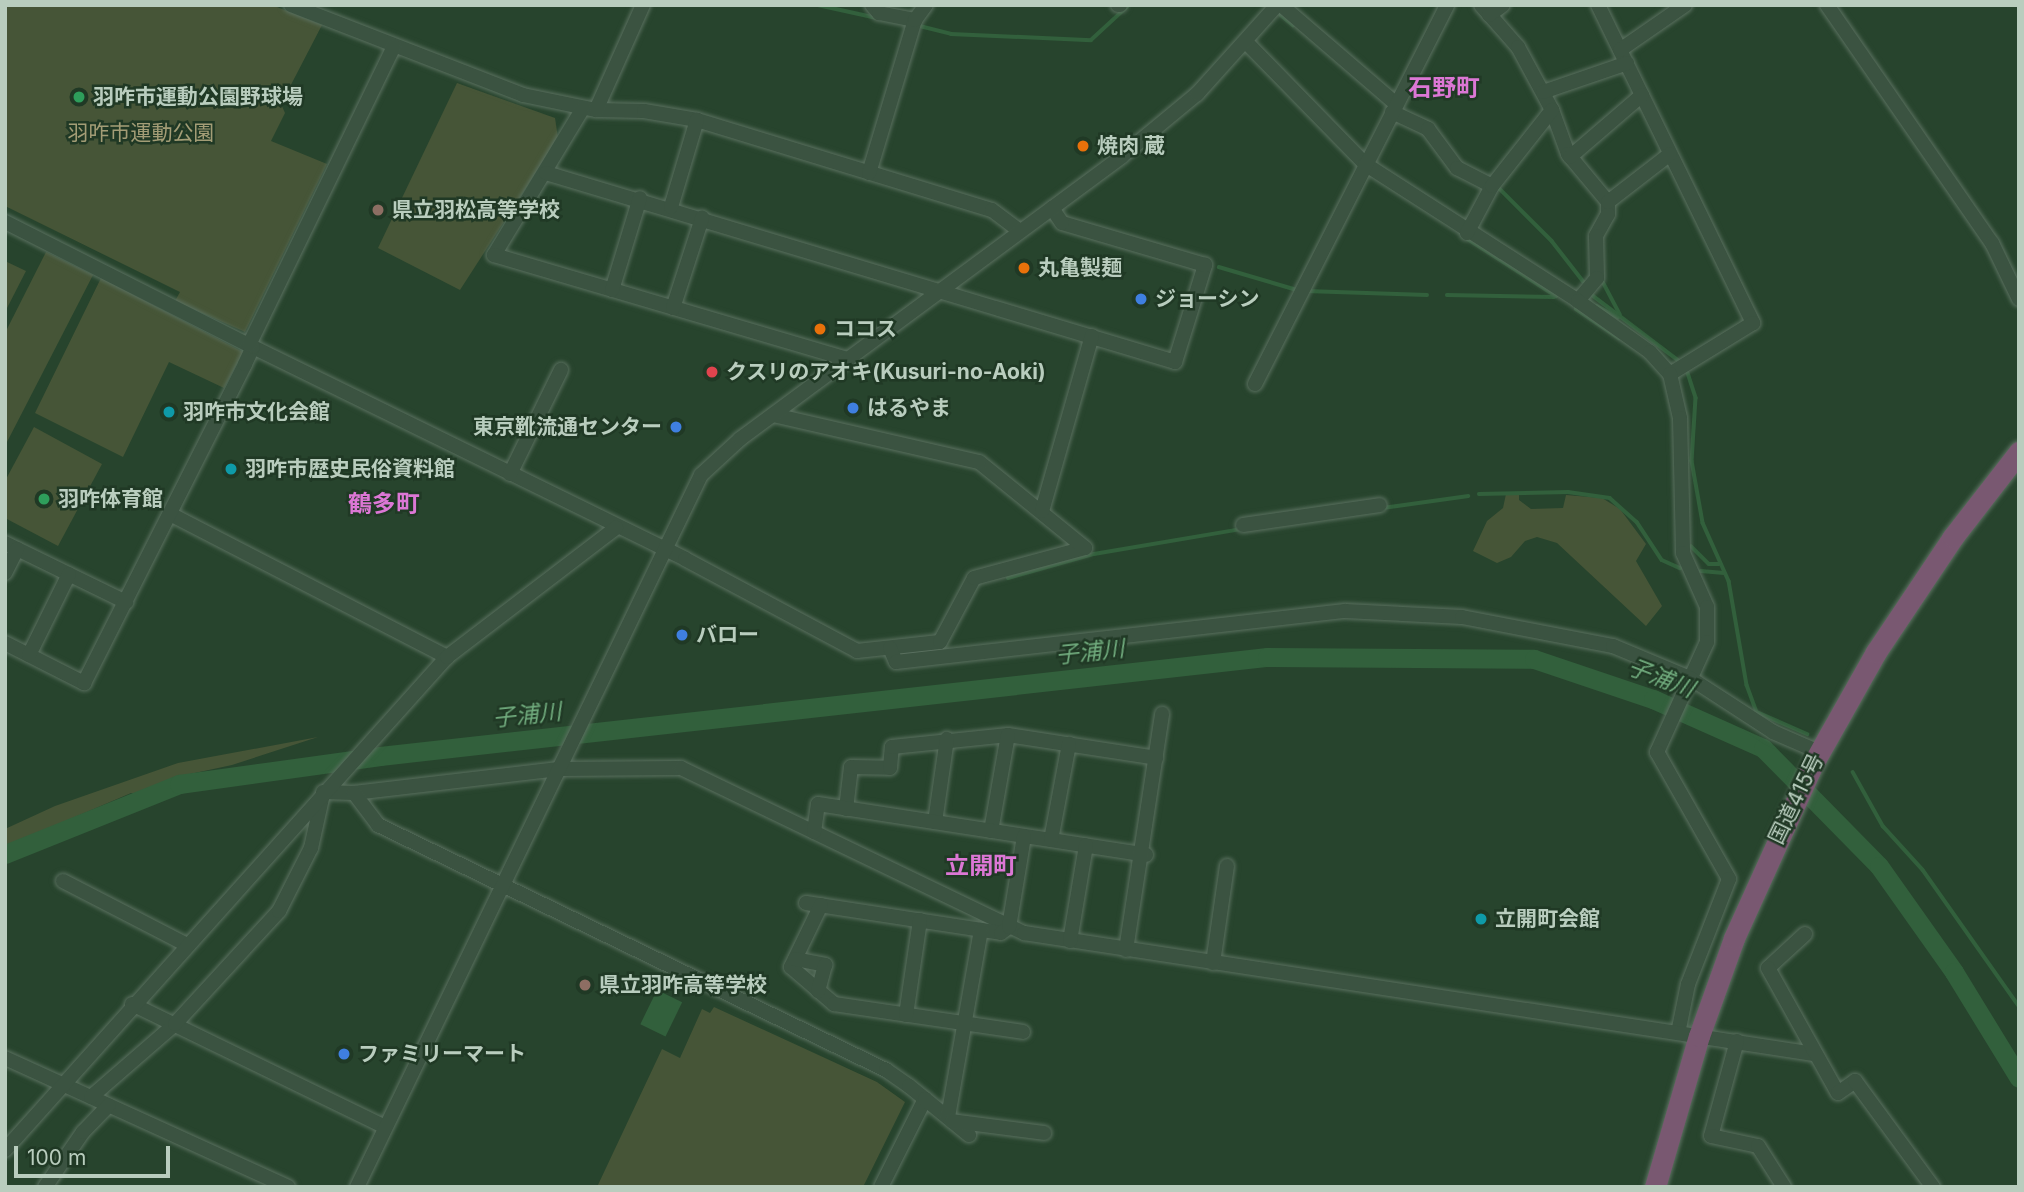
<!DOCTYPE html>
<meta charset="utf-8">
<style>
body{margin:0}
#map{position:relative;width:2024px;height:1192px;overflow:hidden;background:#27442d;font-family:Inter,"Noto Sans JP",sans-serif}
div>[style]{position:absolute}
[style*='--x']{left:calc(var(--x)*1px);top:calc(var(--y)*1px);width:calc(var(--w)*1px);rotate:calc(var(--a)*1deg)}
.green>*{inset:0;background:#465537}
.water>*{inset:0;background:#32603c;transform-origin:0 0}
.stream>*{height:3.5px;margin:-1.75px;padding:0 1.75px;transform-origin:1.75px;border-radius:1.75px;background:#32603c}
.river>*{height:19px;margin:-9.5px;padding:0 9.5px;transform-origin:9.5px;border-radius:9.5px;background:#32603c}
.roads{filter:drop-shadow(0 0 2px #5a705f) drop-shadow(0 0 2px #5a705f)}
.minor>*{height:14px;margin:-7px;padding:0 7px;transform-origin:7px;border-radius:7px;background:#3b5341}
.highway>*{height:21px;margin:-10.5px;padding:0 10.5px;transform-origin:10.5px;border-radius:10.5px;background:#795871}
.dots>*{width:19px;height:19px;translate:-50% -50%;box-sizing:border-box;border:4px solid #203925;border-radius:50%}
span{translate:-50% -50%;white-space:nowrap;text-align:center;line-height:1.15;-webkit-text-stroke:5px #203925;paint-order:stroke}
.poi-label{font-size:21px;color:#b9cdbe;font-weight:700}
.left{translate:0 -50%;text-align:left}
.right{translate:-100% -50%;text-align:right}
.park-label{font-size:21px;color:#a39d76}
.street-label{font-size:21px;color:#b9cdbe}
.water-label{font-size:23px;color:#71ac7e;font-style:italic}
.quarter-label{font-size:24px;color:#dc77d5;font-weight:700}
.frame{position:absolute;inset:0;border:7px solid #b9cdbe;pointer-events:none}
.scale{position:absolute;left:14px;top:1146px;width:156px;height:32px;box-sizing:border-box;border:4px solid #b9cdbe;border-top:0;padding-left:9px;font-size:21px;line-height:24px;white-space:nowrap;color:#b9cdbe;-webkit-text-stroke:5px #203925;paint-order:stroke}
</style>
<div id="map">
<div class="green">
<div style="clip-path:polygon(5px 5px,272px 5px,322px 25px,281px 104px,285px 113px,271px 141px,327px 164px,245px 332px,175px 301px,180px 292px,5px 206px)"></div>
<div style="clip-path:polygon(457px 83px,555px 118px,558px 138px,460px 290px,378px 248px)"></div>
<div style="clip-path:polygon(46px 252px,93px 275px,7px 442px,5px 333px)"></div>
<div style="clip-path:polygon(5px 261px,26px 271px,5px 312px)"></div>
<div style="clip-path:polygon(101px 278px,243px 352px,224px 388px,169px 362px,123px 457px,35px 413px)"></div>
<div style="clip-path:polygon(34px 427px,102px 464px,58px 546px,5px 518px,5px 481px)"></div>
<div style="clip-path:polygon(1506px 494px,1519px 494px,1519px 500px,1531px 509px,1563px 508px,1566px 495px,1602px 498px,1620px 509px,1646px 544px,1636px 561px,1662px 606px,1646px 626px,1557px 543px,1537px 537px,1525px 541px,1511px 557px,1497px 563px,1473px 551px,1487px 521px,1503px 508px)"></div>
<div style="clip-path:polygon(318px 737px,232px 765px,176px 777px,138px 794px,131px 793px,5px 847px,5px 829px,55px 806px,178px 763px)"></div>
<div style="clip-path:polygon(714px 1007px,877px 1082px,905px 1102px,863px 1187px,597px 1187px,662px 1049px,680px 1058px,702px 1009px,710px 1013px)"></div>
</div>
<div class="water">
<div style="left:657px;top:990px;width:28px;height:38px;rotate:26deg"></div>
</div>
<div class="stream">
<div style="--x:818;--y:5;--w:60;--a:12.4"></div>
<div style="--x:1281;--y:15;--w:16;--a:40"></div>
<div style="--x:920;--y:26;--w:32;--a:14"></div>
<div style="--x:951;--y:34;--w:140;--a:2.5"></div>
<div style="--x:1091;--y:40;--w:52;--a:-42.6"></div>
<div style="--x:1498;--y:187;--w:76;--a:45"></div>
<div style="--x:1552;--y:241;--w:51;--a:52.2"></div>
<div style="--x:1468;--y:239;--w:105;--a:32.9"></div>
<div style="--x:1219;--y:267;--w:81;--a:16.4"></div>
<div style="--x:1601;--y:278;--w:41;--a:62.2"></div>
<div style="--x:1306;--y:291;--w:121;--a:1.9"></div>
<div style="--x:1447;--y:295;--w:107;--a:1.1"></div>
<div style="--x:1592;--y:295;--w:108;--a:37.1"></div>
<div style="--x:1597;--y:306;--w:24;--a:28"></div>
<div style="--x:1576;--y:309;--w:52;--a:34"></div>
<div style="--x:1688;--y:373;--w:26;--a:72"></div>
<div style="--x:1696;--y:398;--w:63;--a:93.6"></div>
<div style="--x:1692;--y:461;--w:63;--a:79.9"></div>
<div style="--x:1703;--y:523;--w:64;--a:65.9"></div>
<div style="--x:1729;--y:581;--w:106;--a:80.2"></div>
<div style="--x:1747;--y:685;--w:29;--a:70"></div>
<div style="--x:1757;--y:712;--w:55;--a:23.7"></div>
<div style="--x:1479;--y:494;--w:89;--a:-1.3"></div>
<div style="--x:1568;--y:492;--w:42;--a:8.1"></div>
<div style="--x:1610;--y:498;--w:36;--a:42"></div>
<div style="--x:1637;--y:522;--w:45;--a:56.7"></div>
<div style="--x:1662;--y:560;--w:20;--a:24"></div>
<div style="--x:1383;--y:508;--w:86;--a:-8"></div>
<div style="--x:1691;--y:546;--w:25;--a:45"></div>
<div style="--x:1709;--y:564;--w:10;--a:0"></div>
<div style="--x:1701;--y:571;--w:23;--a:5"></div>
<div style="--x:1008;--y:578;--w:89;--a:-15.6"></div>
<div style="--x:1094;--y:554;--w:150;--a:-9.6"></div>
<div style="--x:1853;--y:772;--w:62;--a:60.9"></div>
<div style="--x:1883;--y:826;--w:59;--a:47.7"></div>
<div style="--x:1923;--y:870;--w:166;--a:54.8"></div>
</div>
<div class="river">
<div style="--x:5;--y:854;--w:188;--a:-21.9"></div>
<div style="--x:179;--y:784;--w:203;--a:-7.9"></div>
<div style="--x:380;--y:756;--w:893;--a:-6.37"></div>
<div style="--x:1267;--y:657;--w:267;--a:0.4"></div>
<div style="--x:1534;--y:659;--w:126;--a:18.6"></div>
<div style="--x:1653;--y:699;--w:120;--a:24"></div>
<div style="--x:1763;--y:748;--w:165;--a:45.5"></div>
<div style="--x:1879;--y:866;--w:130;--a:54.7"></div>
<div style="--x:1954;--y:972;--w:124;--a:58.5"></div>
</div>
<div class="roads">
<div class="minor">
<div style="--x:291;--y:5;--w:249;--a:21.2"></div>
<div style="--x:523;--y:95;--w:75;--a:11.6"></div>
<div style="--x:596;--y:110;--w:48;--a:1.2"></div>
<div style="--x:644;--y:111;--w:54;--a:9.6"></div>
<div style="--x:697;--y:120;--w:308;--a:17"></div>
<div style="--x:992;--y:210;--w:35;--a:37"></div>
<div style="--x:872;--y:5;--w:11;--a:49"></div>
<div style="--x:879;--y:13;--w:37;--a:11"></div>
<div style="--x:1118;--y:5;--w:2;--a:0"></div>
<div style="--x:1281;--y:5;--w:152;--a:40.7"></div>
<div style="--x:1481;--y:5;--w:56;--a:48.6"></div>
<div style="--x:1518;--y:47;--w:72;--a:61.6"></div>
<div style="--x:1552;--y:110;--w:47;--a:70"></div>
<div style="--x:1568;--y:154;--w:62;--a:50.2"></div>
<div style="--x:1608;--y:202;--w:12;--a:90"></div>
<div style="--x:1608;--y:214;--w:25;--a:119"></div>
<div style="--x:1596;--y:236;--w:42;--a:88.6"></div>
<div style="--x:1597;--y:278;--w:30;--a:130"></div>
<div style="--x:1598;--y:5;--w:354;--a:64"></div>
<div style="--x:1753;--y:323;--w:97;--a:148.4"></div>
<div style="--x:1827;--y:5;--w:290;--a:55.3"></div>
<div style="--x:1992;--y:243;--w:62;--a:64.3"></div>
<div style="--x:1489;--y:15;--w:17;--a:-36"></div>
<div style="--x:1247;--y:43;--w:169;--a:45.7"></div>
<div style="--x:1365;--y:164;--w:253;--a:32.7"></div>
<div style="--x:1578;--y:301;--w:88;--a:35.3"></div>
<div style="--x:1650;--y:352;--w:30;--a:48"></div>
<div style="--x:1670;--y:374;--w:45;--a:77.2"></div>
<div style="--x:1680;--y:418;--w:135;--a:88.7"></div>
<div style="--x:1683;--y:553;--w:59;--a:66"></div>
<div style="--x:1707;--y:607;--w:35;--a:90"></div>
<div style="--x:1707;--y:642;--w:121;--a:114.4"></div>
<div style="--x:1657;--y:752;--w:146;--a:60.4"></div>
<div style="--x:1729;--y:879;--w:113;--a:111.3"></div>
<div style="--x:1688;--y:984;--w:50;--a:101.5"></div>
<div style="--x:1620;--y:50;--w:79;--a:-34.7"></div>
<div style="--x:1543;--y:92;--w:89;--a:-19"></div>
<div style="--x:583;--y:108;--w:172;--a:121.2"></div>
<div style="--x:494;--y:255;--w:369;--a:16.4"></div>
<div style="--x:596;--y:110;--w:115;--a:-65.9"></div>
<div style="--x:1392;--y:112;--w:40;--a:25"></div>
<div style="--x:1428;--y:129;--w:49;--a:53.4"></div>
<div style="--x:1457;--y:168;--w:39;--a:27"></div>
<div style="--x:1570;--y:157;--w:95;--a:-40.7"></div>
<div style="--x:546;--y:173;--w:657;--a:16.72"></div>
<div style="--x:1175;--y:362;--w:102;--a:-72.8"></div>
<div style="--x:1205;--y:265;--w:149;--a:-163.6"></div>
<div style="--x:1062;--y:223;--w:18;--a:-124"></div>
<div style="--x:869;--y:173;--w:160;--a:-73.3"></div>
<div style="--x:915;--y:20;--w:19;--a:-54"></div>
<div style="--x:1608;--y:202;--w:78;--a:-37.7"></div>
<div style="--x:671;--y:207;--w:91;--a:-73.4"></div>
<div style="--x:5;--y:222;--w:273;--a:26.8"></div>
<div style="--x:1467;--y:233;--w:53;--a:-62"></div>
<div style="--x:1492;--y:186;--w:97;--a:-51.7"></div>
<div style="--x:612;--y:290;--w:96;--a:-73.1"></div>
<div style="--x:673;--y:308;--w:95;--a:-72.1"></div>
<div style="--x:253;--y:347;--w:481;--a:26.1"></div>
<div style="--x:685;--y:559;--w:195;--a:28.1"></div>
<div style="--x:857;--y:651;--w:83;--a:-6.2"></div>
<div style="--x:940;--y:642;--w:72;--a:-62"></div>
<div style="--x:974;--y:578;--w:115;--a:-15.1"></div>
<div style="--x:1085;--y:548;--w:136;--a:-140.9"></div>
<div style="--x:979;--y:462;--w:211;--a:-167.1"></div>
<div style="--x:1255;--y:384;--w:425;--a:-63.1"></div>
<div style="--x:510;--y:474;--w:116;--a:-63.9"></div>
<div style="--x:1042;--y:511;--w:182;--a:-74.1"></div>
<div style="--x:170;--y:514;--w:312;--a:27.3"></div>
<div style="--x:1243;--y:525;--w:138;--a:-8.3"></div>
<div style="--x:5;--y:543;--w:135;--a:26"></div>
<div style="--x:5;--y:573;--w:27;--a:-63"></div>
<div style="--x:5;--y:643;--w:89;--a:26.9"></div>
<div style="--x:84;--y:683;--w:357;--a:-63.2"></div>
<div style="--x:245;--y:364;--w:19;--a:-65"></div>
<div style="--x:253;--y:347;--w:4;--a:-153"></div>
<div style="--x:249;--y:345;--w:332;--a:-64.1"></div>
<div style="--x:890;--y:648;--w:15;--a:67"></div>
<div style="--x:896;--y:662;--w:452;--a:-6.5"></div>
<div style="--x:1345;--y:611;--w:117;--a:2.9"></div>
<div style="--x:1462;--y:617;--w:154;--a:10.9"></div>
<div style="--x:1613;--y:646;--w:83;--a:22.6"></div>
<div style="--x:1690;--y:678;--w:99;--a:33"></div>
<div style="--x:1773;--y:732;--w:50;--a:23.5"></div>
<div style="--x:29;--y:655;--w:90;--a:-63.7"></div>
<div style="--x:323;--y:792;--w:31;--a:2"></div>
<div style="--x:354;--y:793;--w:206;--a:-6.7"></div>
<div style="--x:559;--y:769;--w:122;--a:-0.5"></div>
<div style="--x:681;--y:768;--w:381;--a:25.7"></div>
<div style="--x:1024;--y:933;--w:799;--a:8.71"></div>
<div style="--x:354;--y:793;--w:40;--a:53"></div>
<div style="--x:378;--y:825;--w:564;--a:25.75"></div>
<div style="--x:886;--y:1070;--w:28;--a:35"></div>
<div style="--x:909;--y:1086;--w:21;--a:39"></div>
<div style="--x:925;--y:1099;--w:98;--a:116.6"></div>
<div style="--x:846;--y:809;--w:42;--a:-83.2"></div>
<div style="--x:851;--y:767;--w:39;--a:1"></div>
<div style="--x:890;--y:768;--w:21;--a:-85"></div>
<div style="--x:892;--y:747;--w:117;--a:-5.9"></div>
<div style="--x:1008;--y:735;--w:150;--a:8.8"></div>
<div style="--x:935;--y:822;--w:84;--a:-81.8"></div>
<div style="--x:991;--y:831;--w:97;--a:-80"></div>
<div style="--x:814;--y:832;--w:28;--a:-82"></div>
<div style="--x:818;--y:804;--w:332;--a:8.8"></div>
<div style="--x:1051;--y:840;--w:98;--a:-79.4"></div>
<div style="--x:63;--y:881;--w:137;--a:27.3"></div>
<div style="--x:806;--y:903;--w:197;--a:8.7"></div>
<div style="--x:1001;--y:933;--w:10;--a:-37"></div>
<div style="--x:1009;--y:927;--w:92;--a:-80.6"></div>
<div style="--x:821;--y:905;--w:69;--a:115.8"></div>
<div style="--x:791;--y:967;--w:57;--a:40.7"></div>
<div style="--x:834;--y:1004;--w:191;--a:8.4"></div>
<div style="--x:1805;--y:934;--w:50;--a:137.4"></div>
<div style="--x:1768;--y:968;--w:143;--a:60.8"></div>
<div style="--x:1838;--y:1093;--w:21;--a:-35"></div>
<div style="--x:1855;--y:1081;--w:132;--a:53.7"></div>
<div style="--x:1070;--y:941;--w:97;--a:-80.5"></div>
<div style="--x:1126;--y:950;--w:239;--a:-81.3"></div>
<div style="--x:795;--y:959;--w:31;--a:11"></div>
<div style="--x:825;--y:965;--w:27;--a:105"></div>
<div style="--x:1213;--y:963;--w:98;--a:-81.8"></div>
<div style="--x:132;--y:1004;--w:281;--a:25.9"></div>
<div style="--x:906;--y:1015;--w:96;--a:-81.6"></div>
<div style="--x:1737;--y:1041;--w:98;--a:105.3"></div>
<div style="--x:1711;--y:1136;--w:48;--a:12"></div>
<div style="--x:1758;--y:1146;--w:49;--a:57.6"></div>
<div style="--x:5;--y:1058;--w:311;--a:24.5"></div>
<div style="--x:91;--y:1097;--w:111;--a:-41"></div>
<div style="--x:175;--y:1024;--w:154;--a:-47.4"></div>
<div style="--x:279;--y:911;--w:71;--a:-63.1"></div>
<div style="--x:311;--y:848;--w:55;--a:-77.5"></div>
<div style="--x:925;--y:1099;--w:57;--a:39.3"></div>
<div style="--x:948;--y:1117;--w:190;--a:-80"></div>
<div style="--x:952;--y:1121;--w:93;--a:7.4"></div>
<div style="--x:5;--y:1150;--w:662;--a:-48.12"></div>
<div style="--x:447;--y:657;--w:213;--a:-37.4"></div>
<div style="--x:45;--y:1187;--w:67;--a:-55.4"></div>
<div style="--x:83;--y:1132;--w:37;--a:-46"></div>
<div style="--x:357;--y:1187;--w:791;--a:-64.21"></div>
<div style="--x:701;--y:475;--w:53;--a:-42.7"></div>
<div style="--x:740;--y:439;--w:475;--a:-36.5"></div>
<div style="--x:1122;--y:156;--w:97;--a:-39.6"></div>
<div style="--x:1197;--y:94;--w:120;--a:-48"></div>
</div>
<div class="highway">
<div style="--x:1655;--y:1187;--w:157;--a:-73.8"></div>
<div style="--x:1699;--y:1036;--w:104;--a:-70.3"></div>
<div style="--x:1734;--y:938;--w:193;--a:-65.6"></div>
<div style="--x:1814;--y:762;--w:126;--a:-60.6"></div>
<div style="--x:1876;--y:652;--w:138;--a:-56.2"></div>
<div style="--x:1953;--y:537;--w:108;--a:-52.2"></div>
</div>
</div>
<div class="dots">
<div style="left:79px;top:97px;background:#2e9e5b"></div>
<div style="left:1083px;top:146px;background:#e8710a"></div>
<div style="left:378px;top:210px;background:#8d6e63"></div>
<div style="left:1024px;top:268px;background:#e8710a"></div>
<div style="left:1141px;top:299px;background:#3f7fe0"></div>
<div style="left:820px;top:329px;background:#e8710a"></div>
<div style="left:712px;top:372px;background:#e0444e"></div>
<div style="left:853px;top:408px;background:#3f7fe0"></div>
<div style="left:169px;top:412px;background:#0f9aa8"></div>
<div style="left:676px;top:427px;background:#3f7fe0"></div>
<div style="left:231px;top:469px;background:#0f9aa8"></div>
<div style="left:44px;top:499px;background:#2e9e5b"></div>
<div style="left:682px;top:635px;background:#3f7fe0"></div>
<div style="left:1481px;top:919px;background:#0f9aa8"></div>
<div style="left:585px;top:985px;background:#8d6e63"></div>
<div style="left:344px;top:1054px;background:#3f7fe0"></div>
</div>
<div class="poi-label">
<span class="left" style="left:93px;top:97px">羽咋市運動公園野球場</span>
<span class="left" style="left:1097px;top:146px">焼肉 蔵</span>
<span class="left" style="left:392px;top:210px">県立羽松高等学校</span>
<span class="left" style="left:1038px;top:268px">丸亀製麺</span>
<span class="left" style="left:1155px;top:299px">ジョーシン</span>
<span class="left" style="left:834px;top:329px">ココス</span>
<span class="left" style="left:726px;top:372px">クスリのアオキ(Kusuri-no-Aoki)</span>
<span class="left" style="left:867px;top:408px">はるやま</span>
<span class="left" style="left:183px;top:412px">羽咋市文化会館</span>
<span class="right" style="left:662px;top:427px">東京靴流通センター</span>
<span class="left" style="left:245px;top:469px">羽咋市歴史民俗資料館</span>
<span class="left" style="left:58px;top:499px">羽咋体育館</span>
<span class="left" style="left:696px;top:635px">バロー</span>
<span class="left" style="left:1495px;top:919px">立開町会館</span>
<span class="left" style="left:599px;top:985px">県立羽咋高等学校</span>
<span class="left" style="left:358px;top:1054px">ファミリーマート</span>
</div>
<div class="park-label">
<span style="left:141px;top:133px">羽咋市運動公園</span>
</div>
<div class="street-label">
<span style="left:1796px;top:799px;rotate:-64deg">国道415号</span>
</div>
<div class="water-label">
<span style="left:1090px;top:652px;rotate:-6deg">子浦川</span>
<span style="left:1661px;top:678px;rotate:21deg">子浦川</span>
<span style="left:527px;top:715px;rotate:-6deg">子浦川</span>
</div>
<div class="quarter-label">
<span style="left:1444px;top:88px">石野町</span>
<span style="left:384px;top:504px">鶴多町</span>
<span style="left:981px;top:866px">立開町</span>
</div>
<div class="frame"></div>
<div class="scale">100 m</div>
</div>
